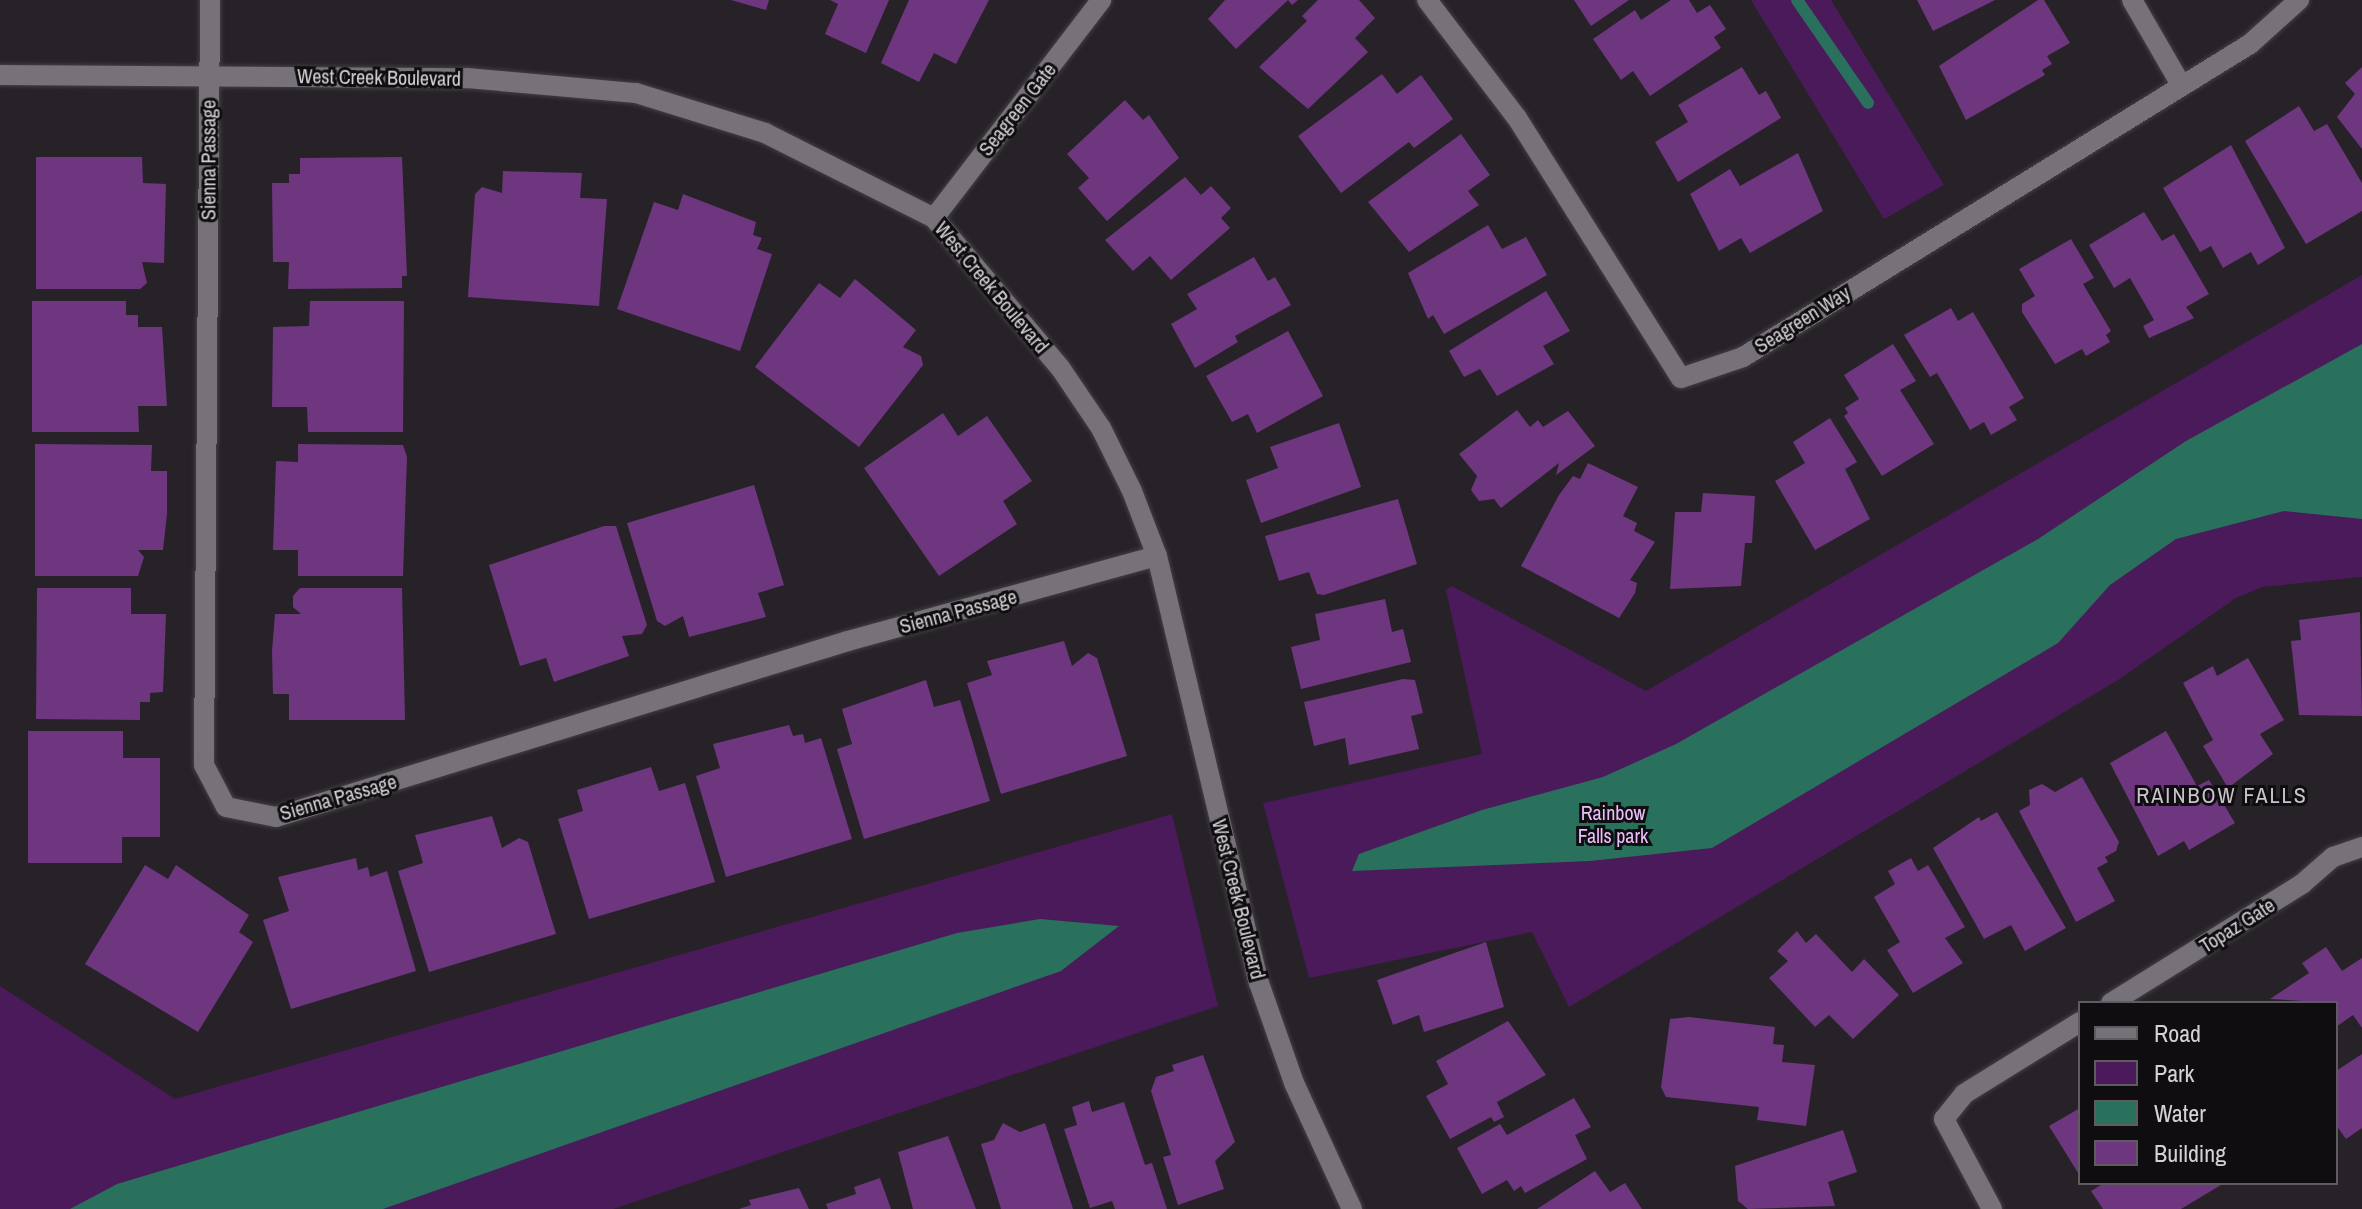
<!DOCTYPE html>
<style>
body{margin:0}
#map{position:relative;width:2362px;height:1209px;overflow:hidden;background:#272228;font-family:"Archivo Narrow",sans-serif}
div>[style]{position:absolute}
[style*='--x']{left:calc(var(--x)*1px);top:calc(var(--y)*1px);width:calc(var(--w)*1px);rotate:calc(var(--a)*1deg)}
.green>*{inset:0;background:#4b1a5a}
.water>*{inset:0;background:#29705d}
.stream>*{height:12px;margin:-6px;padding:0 6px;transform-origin:6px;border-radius:6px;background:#29705d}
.building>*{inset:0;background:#6d367f}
.roads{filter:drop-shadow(0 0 2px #433f44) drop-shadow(0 0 2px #433f44)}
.street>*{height:20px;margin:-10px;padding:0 10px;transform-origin:10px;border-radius:10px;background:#777179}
span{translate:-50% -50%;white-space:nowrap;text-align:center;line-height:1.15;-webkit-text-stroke:6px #0f0d0f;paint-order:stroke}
.street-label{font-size:20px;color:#d5d2d6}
.park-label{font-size:20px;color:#ebbffc}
.neighbourhood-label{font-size:22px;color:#c9c4cb;letter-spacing:2px}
.legend{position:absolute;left:2078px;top:1001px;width:260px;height:184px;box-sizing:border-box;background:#0f0d0f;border:2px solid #5e5c5f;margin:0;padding:10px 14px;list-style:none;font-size:24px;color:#d5d2d6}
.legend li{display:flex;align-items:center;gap:16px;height:40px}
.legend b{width:40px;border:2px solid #5e5c5f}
</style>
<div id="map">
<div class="green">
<div style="clip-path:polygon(1751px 0,1831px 0,1944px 185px,1884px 219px)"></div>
<div style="clip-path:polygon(2362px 275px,2362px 577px,2262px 587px,2236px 598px,2118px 680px,1569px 1007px,1532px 932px,1309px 978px,1263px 803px,1482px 754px,1446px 590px,1452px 586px,1646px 691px)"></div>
<div style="clip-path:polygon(1172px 814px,1218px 1006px,613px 1209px,0 1209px,0 986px,175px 1099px)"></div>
</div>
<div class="water">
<div style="clip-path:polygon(2362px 344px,2362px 519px,2284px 511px,2176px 539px,2110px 585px,2058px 643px,1712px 848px,1590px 861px,1352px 871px,1359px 854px,1482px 810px,1603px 777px,1676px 744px,2038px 539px,2186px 441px)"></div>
<div style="clip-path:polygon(1040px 919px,1119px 926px,1061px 971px,383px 1209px,70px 1209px,117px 1184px,957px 933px)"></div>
</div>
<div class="stream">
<div style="--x:1797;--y:0;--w:125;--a:55.4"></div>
</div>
<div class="building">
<div style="clip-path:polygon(731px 0,769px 0,766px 10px)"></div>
<div style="clip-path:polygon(830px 0,889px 0,866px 53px,825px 34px,838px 4px)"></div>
<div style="clip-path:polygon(909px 0,989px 0,956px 64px,934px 53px,919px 82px,881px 63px)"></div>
<div style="clip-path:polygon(1225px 0,1298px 0,1292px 5px,1288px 0,1236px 49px,1208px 19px)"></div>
<div style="clip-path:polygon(1318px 0,1359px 0,1375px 18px,1355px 38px,1368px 52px,1308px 109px,1259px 67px,1307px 21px,1302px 16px)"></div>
<div style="clip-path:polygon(1574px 0,1629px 0,1591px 26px)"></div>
<div style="clip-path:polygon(1671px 0,1689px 0,1697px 13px,1710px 5px,1726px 29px,1714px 37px,1721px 48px,1650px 96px,1633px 71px,1621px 80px,1593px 39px,1635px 10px,1641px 20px)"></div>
<div style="clip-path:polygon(1917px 0,1995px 0,1933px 31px)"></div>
<div style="clip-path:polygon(2038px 0,2044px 0,2070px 43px,2047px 56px,2052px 64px,2042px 70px,2045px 75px,1966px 120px,1939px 66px)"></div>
<div style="clip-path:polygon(1742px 67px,1759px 95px,1766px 91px,1781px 118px,1678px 182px,1655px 142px,1688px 122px,1678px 105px)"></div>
<div style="clip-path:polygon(2362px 67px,2362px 149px,2337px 117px,2355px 94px,2345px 83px)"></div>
<div style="clip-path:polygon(1382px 74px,1397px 94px,1421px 75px,1453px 119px,1414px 148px,1409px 142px,1341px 193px,1298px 136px)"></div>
<div style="clip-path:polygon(1125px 100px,1143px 120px,1149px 115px,1179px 158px,1107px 221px,1078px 188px,1089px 178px,1067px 154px)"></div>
<div style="clip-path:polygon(2299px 106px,2314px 131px,2327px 124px,2362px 183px,2362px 211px,2306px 244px,2245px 141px)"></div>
<div style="clip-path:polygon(1461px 134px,1490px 175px,1468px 191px,1479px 205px,1409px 252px,1368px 202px)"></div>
<div style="clip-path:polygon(2231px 145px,2285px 248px,2258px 265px,2251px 252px,2223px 268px,2211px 246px,2200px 252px,2163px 188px)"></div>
<div style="clip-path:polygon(1798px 153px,1823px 211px,1750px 253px,1741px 238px,1719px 251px,1690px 194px,1730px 169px,1740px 186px)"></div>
<div style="clip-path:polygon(36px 157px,142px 157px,143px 183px,166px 184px,164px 263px,142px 262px,147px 283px,140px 289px,36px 289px)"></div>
<div style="clip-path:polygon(402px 157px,407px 276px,402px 276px,402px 288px,288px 289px,289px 262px,273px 262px,272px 183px,289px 183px,289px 174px,300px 174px,300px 158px)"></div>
<div style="clip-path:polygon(503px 171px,582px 173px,580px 198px,607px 199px,599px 306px,468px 297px,475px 194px,482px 187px,502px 193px)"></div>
<div style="clip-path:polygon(1185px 177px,1201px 195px,1211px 186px,1231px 208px,1221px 218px,1230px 228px,1171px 280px,1150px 256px,1133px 271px,1105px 240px)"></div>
<div style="clip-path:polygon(683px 194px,756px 222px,753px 235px,762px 238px,757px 249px,772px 254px,740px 351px,617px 309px,654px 202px,678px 210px)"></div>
<div style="clip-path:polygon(2144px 212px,2162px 241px,2174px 234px,2209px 294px,2186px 307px,2194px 318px,2149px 338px,2143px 326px,2154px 320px,2130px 278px,2114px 288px,2089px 245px)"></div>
<div style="clip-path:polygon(1488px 225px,1502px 249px,1526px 237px,1547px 275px,1444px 334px,1433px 315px,1428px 319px,1408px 273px)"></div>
<div style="clip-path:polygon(2071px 239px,2094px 278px,2083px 284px,2111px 331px,2106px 335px,2110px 342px,2086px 356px,2082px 349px,2055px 364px,2022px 312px,2022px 304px,2035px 296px,2019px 269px)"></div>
<div style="clip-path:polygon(1254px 257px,1268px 281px,1275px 277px,1291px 305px,1235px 336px,1238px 342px,1195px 368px,1171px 324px,1197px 309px,1187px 294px)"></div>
<div style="clip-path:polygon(855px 279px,916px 330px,903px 347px,921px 356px,923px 365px,859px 447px,755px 367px,819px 283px,840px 298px)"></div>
<div style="clip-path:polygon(1546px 291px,1570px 331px,1543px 346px,1554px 364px,1497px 396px,1480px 369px,1464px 377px,1449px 351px)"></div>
<div style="clip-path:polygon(32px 301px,126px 301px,126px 315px,138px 315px,138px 327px,162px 327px,167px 406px,138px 406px,139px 432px,32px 432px)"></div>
<div style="clip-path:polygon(310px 301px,404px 301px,403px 432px,308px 432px,307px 407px,272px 407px,273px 327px,309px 326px)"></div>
<div style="clip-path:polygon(1951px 308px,1958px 321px,1973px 312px,2024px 398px,2009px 407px,2017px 420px,1991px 435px,1984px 422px,1970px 430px,1937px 373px,1930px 377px,1904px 335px)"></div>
<div style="clip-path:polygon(1288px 331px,1323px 396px,1257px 433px,1248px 414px,1232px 422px,1206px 376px)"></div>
<div style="clip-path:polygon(1893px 344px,1916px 381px,1900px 390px,1934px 444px,1882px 476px,1844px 416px,1848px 413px,1845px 408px,1859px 399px,1844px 375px)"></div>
<div style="clip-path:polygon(1517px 410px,1530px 427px,1538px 420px,1543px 427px,1568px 411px,1595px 446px,1556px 475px,1559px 463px,1501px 508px,1494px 499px,1479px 501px,1471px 490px,1477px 476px,1459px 454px)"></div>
<div style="clip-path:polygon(943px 413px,958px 436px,987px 416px,1032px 481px,1003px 501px,1017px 524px,939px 576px,864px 468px)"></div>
<div style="clip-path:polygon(1830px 418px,1857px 462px,1845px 469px,1870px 519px,1815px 550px,1775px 481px,1805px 463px,1793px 442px)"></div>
<div style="clip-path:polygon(1339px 423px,1361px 487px,1261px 523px,1246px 480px,1278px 468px,1270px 447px)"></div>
<div style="clip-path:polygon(35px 444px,152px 445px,151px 471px,167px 471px,167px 514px,163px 550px,138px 550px,144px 557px,138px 576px,35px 576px)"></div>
<div style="clip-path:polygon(298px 444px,403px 445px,407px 457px,403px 576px,298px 576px,298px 550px,273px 550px,276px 461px,298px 462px)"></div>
<div style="clip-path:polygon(1588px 463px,1638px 487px,1623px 516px,1637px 523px,1634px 531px,1655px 542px,1630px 580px,1637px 583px,1635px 593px,1619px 618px,1521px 566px,1559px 495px,1573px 476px,1580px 479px)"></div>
<div style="clip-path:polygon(754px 485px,784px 585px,758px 593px,766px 617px,689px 637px,683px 616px,665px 626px,657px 621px,627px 523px)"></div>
<div style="clip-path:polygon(1703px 493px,1755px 496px,1752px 543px,1745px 543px,1741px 586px,1670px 589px,1675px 512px,1701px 512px)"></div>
<div style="clip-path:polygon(1398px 499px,1417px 564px,1324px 595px,1317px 594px,1309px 572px,1279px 581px,1265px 536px)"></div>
<div style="clip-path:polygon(604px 526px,616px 526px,647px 625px,642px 634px,622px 636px,629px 656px,554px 682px,546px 658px,520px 666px,489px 565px)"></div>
<div style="clip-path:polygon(37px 588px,131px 588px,131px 614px,166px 614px,163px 692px,150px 693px,150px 702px,140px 702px,140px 720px,36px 719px)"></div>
<div style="clip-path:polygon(300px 588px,402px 588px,405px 720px,289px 720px,289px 694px,273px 694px,272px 651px,275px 614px,301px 614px,293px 607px,293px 596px)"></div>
<div style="clip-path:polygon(1385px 599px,1392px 632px,1403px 629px,1411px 662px,1301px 689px,1291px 647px,1320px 640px,1315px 614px)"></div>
<div style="clip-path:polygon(2360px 612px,2362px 716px,2299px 715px,2291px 641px,2301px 640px,2299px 620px)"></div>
<div style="clip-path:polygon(1064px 641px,1072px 666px,1088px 653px,1097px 658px,1127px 756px,1001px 794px,967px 683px,992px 675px,987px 661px)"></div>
<div style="clip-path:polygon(2248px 658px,2284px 720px,2260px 734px,2273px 754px,2228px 788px,2203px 746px,2213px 740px,2183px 683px,2213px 666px,2217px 676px)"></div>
<div style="clip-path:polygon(1403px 679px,1415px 680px,1423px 713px,1411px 716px,1419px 749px,1349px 765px,1345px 738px,1314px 746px,1304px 702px)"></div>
<div style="clip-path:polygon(926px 680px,934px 707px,960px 700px,990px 801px,864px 839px,837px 749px,852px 744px,842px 709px)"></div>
<div style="clip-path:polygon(789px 725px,793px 736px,803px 734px,805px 743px,821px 738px,852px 839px,726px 877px,696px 776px,720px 768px,713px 744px)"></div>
<div style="clip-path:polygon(28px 731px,123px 731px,123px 758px,160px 758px,160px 837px,122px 837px,122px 863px,28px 863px)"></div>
<div style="clip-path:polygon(2166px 731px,2197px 786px,2209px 780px,2235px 823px,2189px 850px,2184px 841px,2158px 856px,2110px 763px)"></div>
<div style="clip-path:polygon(651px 767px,659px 791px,685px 783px,715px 882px,589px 919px,558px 819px,583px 811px,577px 790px)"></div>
<div style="clip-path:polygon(2082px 777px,2119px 842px,2116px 851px,2105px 857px,2108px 862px,2097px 868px,2115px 901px,2076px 922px,2019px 811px,2030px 805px,2029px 790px,2042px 784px,2055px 792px)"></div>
<div style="clip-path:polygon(1997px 812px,2066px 928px,2025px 951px,2011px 925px,1984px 939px,1933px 848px,1979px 817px,1981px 821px)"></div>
<div style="clip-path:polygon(492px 816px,502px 848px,519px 838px,528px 842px,556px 934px,429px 972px,398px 871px,423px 863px,415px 835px)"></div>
<div style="clip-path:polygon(356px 858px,358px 870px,368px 867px,370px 877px,387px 871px,416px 971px,291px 1009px,263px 920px,289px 911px,278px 877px)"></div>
<div style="clip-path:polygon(1911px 858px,1918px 871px,1928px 865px,1965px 927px,1945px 938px,1963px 963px,1913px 993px,1887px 950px,1900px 942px,1874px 897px,1895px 884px,1888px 871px)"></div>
<div style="clip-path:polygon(145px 865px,168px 879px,176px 865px,249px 915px,239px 932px,253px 942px,198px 1032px,85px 964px)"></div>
<div style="clip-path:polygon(1797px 931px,1806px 943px,1816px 934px,1852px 972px,1864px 959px,1899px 995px,1853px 1039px,1829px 1015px,1815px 1027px,1769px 978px,1788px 961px,1777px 951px)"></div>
<div style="clip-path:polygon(1486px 942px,1504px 1007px,1424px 1032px,1419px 1015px,1393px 1025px,1377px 980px)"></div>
<div style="clip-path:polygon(2326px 947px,2342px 971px,2362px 958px,2362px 1028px,2353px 1015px,2336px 1027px,2336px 1003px,2270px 999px,2309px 973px,2302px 963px)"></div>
<div style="clip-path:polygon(1689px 1017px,1775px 1027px,1773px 1044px,1784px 1045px,1782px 1062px,1815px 1065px,1806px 1126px,1757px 1120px,1759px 1107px,1666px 1097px,1661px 1087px,1670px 1019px)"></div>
<div style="clip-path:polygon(1508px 1021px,1546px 1075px,1497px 1102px,1504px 1117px,1494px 1122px,1491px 1117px,1450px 1139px,1426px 1096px,1448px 1084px,1436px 1061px)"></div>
<div style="clip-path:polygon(2362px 1054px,2362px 1128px,2346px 1139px,2336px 1125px,2336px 1071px)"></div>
<div style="clip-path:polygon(1203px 1055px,1235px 1142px,1215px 1161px,1224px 1189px,1178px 1205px,1163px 1157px,1171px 1155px,1151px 1091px,1156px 1077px,1174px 1071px,1172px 1065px)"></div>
<div style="clip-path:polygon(1574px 1098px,1591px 1127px,1575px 1135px,1587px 1159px,1525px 1193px,1521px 1186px,1514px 1191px,1507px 1180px,1482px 1194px,1457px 1148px,1500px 1124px,1507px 1135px)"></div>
<div style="clip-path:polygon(1089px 1101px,1092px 1112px,1124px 1102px,1145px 1165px,1152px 1163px,1167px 1209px,1115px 1209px,1112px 1201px,1090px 1208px,1064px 1129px,1077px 1125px,1072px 1107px)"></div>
<div style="clip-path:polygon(2080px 1108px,2080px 1176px,2049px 1126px)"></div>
<div style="clip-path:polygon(1003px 1123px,1020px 1132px,1045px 1123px,1073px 1209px,1001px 1209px,981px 1144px,994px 1140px)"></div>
<div style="clip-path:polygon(1843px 1130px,1857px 1172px,1828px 1182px,1835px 1206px,1748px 1209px,1738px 1201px,1735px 1166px)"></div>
<div style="clip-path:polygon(948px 1136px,976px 1209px,913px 1209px,898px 1152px)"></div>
<div style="clip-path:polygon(1595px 1171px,1610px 1192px,1625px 1183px,1642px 1209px,1537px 1209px)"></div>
<div style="clip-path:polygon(880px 1178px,891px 1209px,828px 1209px,826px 1204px,856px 1194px,854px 1187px)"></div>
<div style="clip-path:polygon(2104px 1183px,2220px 1183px,2221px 1185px,2181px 1209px,2103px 1209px,2091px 1191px)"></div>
<div style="clip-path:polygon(799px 1188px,809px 1209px,739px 1209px,751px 1205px,749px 1200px)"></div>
</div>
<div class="roads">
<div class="street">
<div style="--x:210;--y:0;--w:765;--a:90.45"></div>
<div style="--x:204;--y:765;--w:47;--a:62.4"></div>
<div style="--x:226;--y:807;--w:51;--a:11.3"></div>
<div style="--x:276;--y:817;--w:598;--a:-17.1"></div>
<div style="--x:848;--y:641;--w:320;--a:-15.4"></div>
<div style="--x:1427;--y:0;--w:148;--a:52.7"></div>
<div style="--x:1517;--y:118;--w:307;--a:57.8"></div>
<div style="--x:1681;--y:378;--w:65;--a:-18.7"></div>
<div style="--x:1743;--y:357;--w:596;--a:-31.69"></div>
<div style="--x:2250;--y:44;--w:66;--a:-41.9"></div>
<div style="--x:2132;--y:0;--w:98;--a:60"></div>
<div style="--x:0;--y:75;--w:467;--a:0.4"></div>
<div style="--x:467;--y:78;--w:170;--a:5.1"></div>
<div style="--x:636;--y:93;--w:135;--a:17.2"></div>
<div style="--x:765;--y:133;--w:189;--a:26.7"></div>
<div style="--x:934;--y:218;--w:197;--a:49.9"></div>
<div style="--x:1061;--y:369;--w:71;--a:55.9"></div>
<div style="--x:1101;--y:428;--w:70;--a:63.8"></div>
<div style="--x:1132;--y:491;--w:70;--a:69"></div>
<div style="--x:1157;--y:556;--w:439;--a:76.6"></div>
<div style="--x:1259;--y:983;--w:106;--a:70.7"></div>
<div style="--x:1294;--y:1083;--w:139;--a:65.3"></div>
<div style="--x:934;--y:218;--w:275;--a:-52.5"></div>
<div style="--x:2111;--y:1003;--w:225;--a:-31.9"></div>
<div style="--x:2302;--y:884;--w:41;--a:-41.1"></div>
<div style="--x:2333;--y:857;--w:31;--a:-19"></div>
<div style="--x:1992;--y:1209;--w:102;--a:-118.1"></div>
<div style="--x:1944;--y:1119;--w:32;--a:-51"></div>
<div style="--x:1964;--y:1094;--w:137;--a:-31.8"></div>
</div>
</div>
<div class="street-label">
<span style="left:379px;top:77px;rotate:1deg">West Creek Boulevard</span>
<span style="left:1017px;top:109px;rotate:-52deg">Seagreen Gate</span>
<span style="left:208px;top:160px;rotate:-90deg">Sienna Passage</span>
<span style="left:992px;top:287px;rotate:50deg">West Creek Boulevard</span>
<span style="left:1802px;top:319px;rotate:-32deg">Seagreen Way</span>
<span style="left:958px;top:611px;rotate:-15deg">Sienna Passage</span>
<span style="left:338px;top:797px;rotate:-16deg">Sienna Passage</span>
<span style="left:1239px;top:899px;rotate:76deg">West Creek Boulevard</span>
<span style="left:2237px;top:925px;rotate:-32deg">Topaz Gate</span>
</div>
<div class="park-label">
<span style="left:1613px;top:824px">Rainbow<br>Falls park</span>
</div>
<div class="neighbourhood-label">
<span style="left:2222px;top:796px">RAINBOW FALLS</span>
</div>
<ul class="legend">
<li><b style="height:10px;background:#777179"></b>Road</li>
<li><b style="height:22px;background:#4b1a5a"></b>Park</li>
<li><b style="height:22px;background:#29705d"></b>Water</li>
<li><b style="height:22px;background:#6d367f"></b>Building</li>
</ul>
</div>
